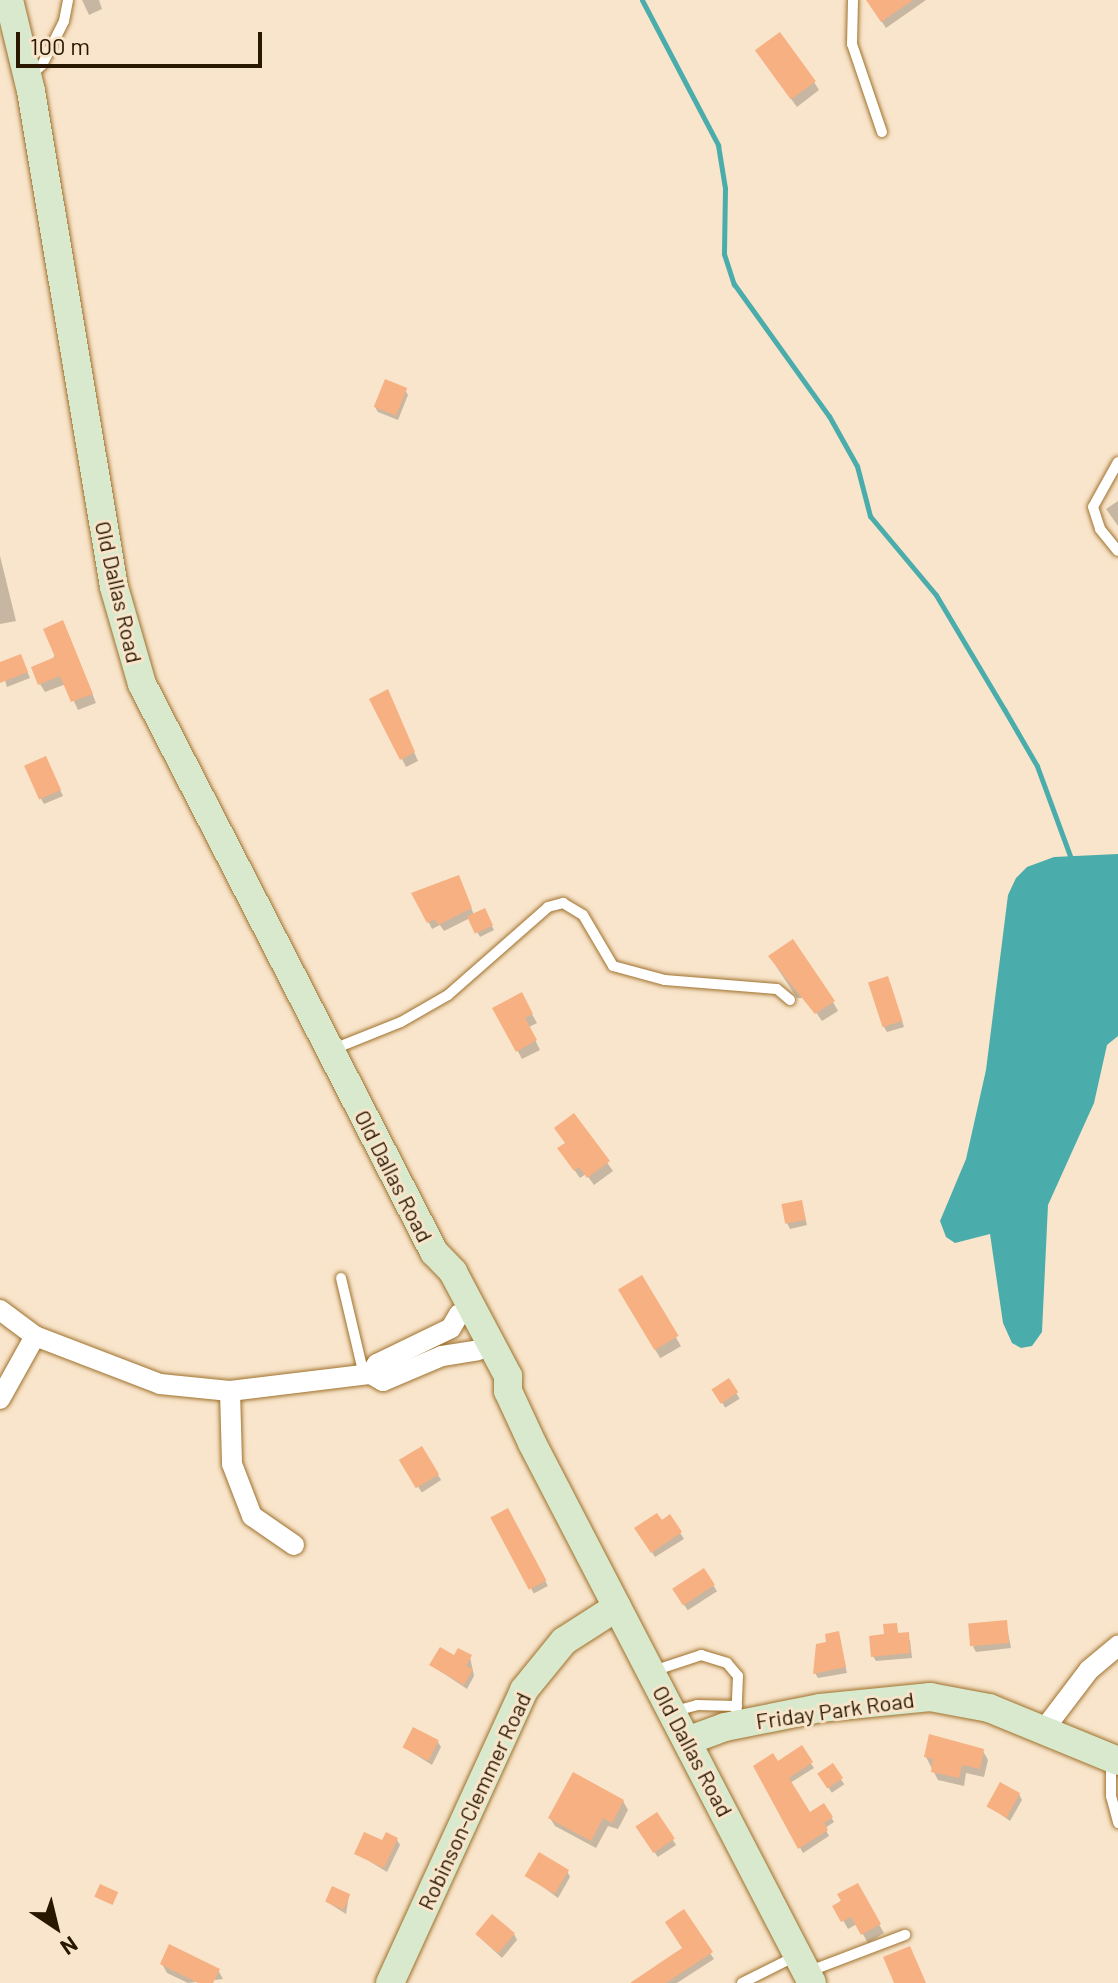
<!DOCTYPE html>
<style>
body{margin:0}
#map{position:relative;width:1118px;height:1983px;overflow:hidden;background:#f9e5cb;font-family:Barlow,sans-serif}
div>[style]{position:absolute}
[style*='--x']{left:calc(var(--x)*1px);top:calc(var(--y)*1px);width:calc(var(--w)*1px);rotate:calc(var(--a)*1deg)}
.water>*{inset:0;background:#4aadab}
.shadow>*{inset:0;background:#0003;transform-origin:0 0}
.stream>*{height:5px;margin:-2.5px;padding:0 2.5px;transform-origin:2.5px;border-radius:2.5px;background:#4aadab}
.building>*{inset:0;background:#f6b082;transform-origin:0 0}
.roads{filter:drop-shadow(0 0 2px #9f712c) drop-shadow(0 0 2px #9f712c)}
.lane>*{height:10px;margin:-5px;padding:0 5px;transform-origin:5px;border-radius:5px;background:#fff}
.street>*{height:20px;margin:-10px;padding:0 10px;transform-origin:10px;border-radius:10px;background:#fff}
.secondary>*{height:28px;margin:-14px;padding:0 14px;transform-origin:14px;border-radius:14px;background:#d8e9cd}
span{translate:-50% -50%;white-space:nowrap;text-align:center;line-height:1.15;-webkit-text-stroke:6px #f9e5cb;paint-order:stroke}
.street-label{font-size:22px;color:#291700}
.north{position:absolute;left:16px;top:1887px;width:80px;height:80px;-webkit-text-stroke:6px #f9e5cb;paint-order:stroke;rotate:145deg;font-size:22px;font-weight:700;line-height:32px;text-align:center;color:#291700}
.north::after{content:'';display:block;margin:auto;width:28px;height:36px;background:#291700;clip-path:polygon(50% 0,100% 100%,50% 72%,0 100%)}
.scale{position:absolute;left:16px;top:32px;width:246px;height:36px;box-sizing:border-box;border:4px solid #291700;border-top:0;padding-left:10px;font-size:24px;line-height:28px;white-space:nowrap;color:#291700;-webkit-text-stroke:6px #f9e5cb;paint-order:stroke}
</style>
<div id="map">
<div class="water">
<div style="clip-path:polygon(1118px 854px,1118px 1036px,1107px 1045px,1094px 1103px,1048px 1205px,1042px 1332px,1032px 1346px,1021px 1348px,1012px 1343px,1003px 1323px,990px 1234px,955px 1243px,946px 1237px,940px 1221px,966px 1159px,986px 1070px,1008px 895px,1016px 878px,1027px 867px,1054px 857px)"></div>
</div>
<div class="shadow">
<div style="clip-path:polygon(82px 0,99px 0,102px 9px,89px 15px)"></div>
<div style="clip-path:polygon(875px 0,926px 0,886px 28px,874px 10px)"></div>
<div style="clip-path:polygon(762px 59px,814px 82px,819px 90px,797px 107px)"></div>
<div style="clip-path:polygon(405px 390px,408px 395px,398px 420px,378px 412px,375px 407px)"></div>
<div style="clip-path:polygon(1118px 501px,1118px 526px,1106px 509px)"></div>
<div style="clip-path:polygon(0 556px,16px 621px,0 624px)"></div>
<div style="clip-path:polygon(67px 631px,96px 703px,78px 710px,66px 684px,45px 692px,40px 684px)"></div>
<div style="clip-path:polygon(23px 661px,30px 678px,7px 687px,0 664px)"></div>
<div style="clip-path:polygon(388px 692px,418px 761px,406px 767px,402px 759px)"></div>
<div style="clip-path:polygon(48px 764px,63px 796px,44px 804px,41px 799px)"></div>
<div style="clip-path:polygon(462px 885px,474px 915px,484px 911px,494px 930px,480px 937px,470px 918px,444px 931px,440px 925px,432px 929px,414px 894px)"></div>
<div style="clip-path:polygon(770px 957px,833px 1002px,838px 1011px,822px 1021px,806px 998px,797px 998px)"></div>
<div style="clip-path:polygon(890px 983px,904px 1027px,887px 1032px,884px 1027px)"></div>
<div style="clip-path:polygon(521px 995px,537px 1023px,529px 1027px,540px 1050px,522px 1059px,495px 1009px)"></div>
<div style="clip-path:polygon(574px 1116px,613px 1171px,594px 1185px,586px 1174px,580px 1178px,565px 1157px)"></div>
<div style="clip-path:polygon(801px 1202px,807px 1225px,790px 1229px,787px 1223px)"></div>
<div style="left:641px;top:1277px;width:80px;height:24px;rotate:60deg"></div>
<div style="left:728px;top:1380px;width:22px;height:17px;rotate:58deg"></div>
<div style="left:421px;top:1449px;width:37px;height:23px;rotate:57deg"></div>
<div style="left:508px;top:1511px;width:85px;height:16px;rotate:62deg"></div>
<div style="clip-path:polygon(670px 1517px,684px 1539px,655px 1557px,637px 1529px)"></div>
<div style="left:704px;top:1571px;width:24px;height:35px;rotate:57deg"></div>
<div style="clip-path:polygon(1006px 1622px,1011px 1648px,976px 1652px,973px 1647px)"></div>
<div style="clip-path:polygon(896px 1625px,899px 1635px,910px 1640px,912px 1658px,876px 1661px,873px 1656px)"></div>
<div style="clip-path:polygon(838px 1633px,847px 1673px,818px 1678px,815px 1673px)"></div>
<div style="clip-path:polygon(470px 1657px,474px 1676px,467px 1689px,431px 1665px)"></div>
<div style="clip-path:polygon(438px 1742px,441px 1747px,432px 1765px,405px 1748px)"></div>
<div style="clip-path:polygon(801px 1748px,814px 1768px,790px 1783px,809px 1815px,824px 1805px,834px 1822px,825px 1828px,829px 1836px,803px 1853px,756px 1767px,778px 1764px)"></div>
<div style="clip-path:polygon(983px 1751px,988px 1760px,984px 1777px,966px 1773px,964px 1786px,938px 1780px,926px 1757px)"></div>
<div style="left:832px;top:1766px;width:22px;height:15px;rotate:56deg"></div>
<div style="clip-path:polygon(1019px 1794px,1022px 1800px,1010px 1821px,989px 1806px)"></div>
<div style="clip-path:polygon(623px 1801px,628px 1810px,618px 1829px,608px 1826px,596px 1848px,555px 1826px,550px 1818px)"></div>
<div style="left:656px;top:1814px;width:37px;height:22px;rotate:57deg"></div>
<div style="clip-path:polygon(397px 1840px,400px 1845px,387px 1872px,356px 1853px)"></div>
<div style="clip-path:polygon(567px 1871px,570px 1877px,558px 1898px,528px 1876px)"></div>
<div style="clip-path:polygon(857px 1886px,884px 1933px,868px 1943px,857px 1924px,848px 1929px,835px 1906px)"></div>
<div style="clip-path:polygon(349px 1895px,346px 1914px,327px 1902px)"></div>
<div style="clip-path:polygon(683px 1912px,714px 1959px,677px 1983px,648px 1983px,684px 1949px)"></div>
<div style="clip-path:polygon(514px 1934px,517px 1940px,502px 1958px,477px 1935px)"></div>
<div style="clip-path:polygon(162px 1964px,218px 1970px,223px 1979px,188px 1983px,167px 1973px)"></div>
</div>
<div class="stream">
<div style="--x:642;--y:0;--w:164;--a:62.3"></div>
<div style="--x:718;--y:145;--w:44;--a:80.8"></div>
<div style="--x:725;--y:188;--w:66;--a:90.9"></div>
<div style="--x:724;--y:254;--w:32;--a:72"></div>
<div style="--x:734;--y:284;--w:163;--a:54.3"></div>
<div style="--x:829;--y:416;--w:57;--a:60.8"></div>
<div style="--x:857;--y:466;--w:52;--a:75.4"></div>
<div style="--x:870;--y:516;--w:103;--a:50.1"></div>
<div style="--x:936;--y:595;--w:133;--a:59.2"></div>
<div style="--x:1004;--y:709;--w:66;--a:59.9"></div>
<div style="--x:1037;--y:766;--w:101;--a:69.8"></div>
</div>
<div class="building">
<div style="clip-path:polygon(866px 0,913px 0,881px 22px)"></div>
<div style="left:780px;top:32px;width:61px;height:31px;rotate:54deg"></div>
<div style="left:385px;top:379px;width:24px;height:30px;rotate:22deg"></div>
<div style="clip-path:polygon(63px 620px,93px 694px,71px 702px,60px 676px,38px 685px,31px 667px,55px 657px,43px 629px)"></div>
<div style="clip-path:polygon(21px 654px,28px 672px,0 683px,0 662px)"></div>
<div style="clip-path:polygon(388px 689px,415px 752px,400px 760px,369px 699px)"></div>
<div style="left:46px;top:756px;width:37px;height:24px;rotate:66deg"></div>
<div style="clip-path:polygon(459px 875px,472px 908px,438px 925px,435px 919px,427px 923px,411px 893px)"></div>
<div style="left:485px;top:908px;width:19px;height:20px;rotate:65deg"></div>
<div style="clip-path:polygon(793px 939px,835px 1001px,815px 1014px,768px 956px)"></div>
<div style="left:888px;top:976px;width:47px;height:21px;rotate:72deg"></div>
<div style="clip-path:polygon(522px 992px,533px 1014px,525px 1018px,537px 1040px,516px 1052px,492px 1008px)"></div>
<div style="clip-path:polygon(574px 1113px,610px 1161px,587px 1178px,579px 1167px,574px 1171px,557px 1148px,565px 1143px,554px 1128px)"></div>
<div style="left:802px;top:1200px;width:20px;height:21px;rotate:79deg"></div>
<div style="left:642px;top:1275px;width:71px;height:28px;rotate:59deg"></div>
<div style="left:729px;top:1378px;width:17px;height:21px;rotate:57deg"></div>
<div style="left:422px;top:1446px;width:33px;height:27px;rotate:59deg"></div>
<div style="left:508px;top:1508px;width:82px;height:20px;rotate:62deg"></div>
<div style="clip-path:polygon(657px 1513px,662px 1520px,670px 1514px,682px 1532px,651px 1553px,634px 1528px)"></div>
<div style="left:704px;top:1568px;width:20px;height:38px;rotate:57deg"></div>
<div style="left:1007px;top:1620px;width:23px;height:39px;rotate:85deg"></div>
<div style="clip-path:polygon(897px 1623px,898px 1633px,909px 1632px,910px 1653px,871px 1657px,869px 1636px,884px 1634px,883px 1624px)"></div>
<div style="clip-path:polygon(839px 1631px,846px 1667px,813px 1674px,816px 1644px,826px 1642px,825px 1634px)"></div>
<div style="clip-path:polygon(440px 1647px,454px 1655px,458px 1648px,472px 1655px,466px 1666px,473px 1669px,464px 1685px,429px 1665px)"></div>
<div style="left:413px;top:1727px;width:29px;height:23px;rotate:27deg"></div>
<div style="clip-path:polygon(929px 1734px,984px 1749px,980px 1769px,962px 1765px,959px 1778px,931px 1772px,933px 1759px,924px 1757px)"></div>
<div style="clip-path:polygon(802px 1745px,813px 1762px,789px 1778px,810px 1812px,824px 1803px,833px 1817px,824px 1823px,828px 1830px,798px 1849px,753px 1766px,773px 1753px,778px 1761px)"></div>
<div style="left:833px;top:1763px;width:18px;height:19px;rotate:56deg"></div>
<div style="clip-path:polygon(573px 1772px,624px 1800px,612px 1823px,603px 1818px,591px 1841px,548px 1818px)"></div>
<div style="left:1000px;top:1782px;width:23px;height:28px;rotate:29deg"></div>
<div style="left:657px;top:1812px;width:32px;height:26px;rotate:56deg"></div>
<div style="clip-path:polygon(364px 1832px,382px 1840px,386px 1832px,398px 1838px,384px 1868px,354px 1854px)"></div>
<div style="left:539px;top:1852px;width:35px;height:28px;rotate:31deg"></div>
<div style="clip-path:polygon(858px 1883px,881px 1924px,861px 1935px,851px 1917px,841px 1922px,832px 1906px,841px 1901px,837px 1894px)"></div>
<div style="left:100px;top:1884px;width:20px;height:14px;rotate:24deg"></div>
<div style="left:332px;top:1886px;width:20px;height:17px;rotate:24deg"></div>
<div style="clip-path:polygon(684px 1909px,713px 1952px,666px 1983px,630px 1983px,682px 1948px,665px 1922px)"></div>
<div style="left:492px;top:1914px;width:30px;height:26px;rotate:40deg"></div>
<div style="clip-path:polygon(169px 1944px,220px 1969px,213px 1983px,198px 1983px,160px 1964px)"></div>
<div style="clip-path:polygon(910px 1946px,926px 1983px,894px 1983px,883px 1957px)"></div>
</div>
<div class="roads">
<div class="lane">
<div style="--x:853;--y:0;--w:44;--a:91.3"></div>
<div style="--x:852;--y:44;--w:93;--a:71.2"></div>
<div style="--x:30;--y:76;--w:16;--a:-43"></div>
<div style="--x:42;--y:65;--w:49;--a:-63.4"></div>
<div style="--x:64;--y:21;--w:21;--a:-79"></div>
<div style="--x:1118;--y:462;--w:51;--a:119.1"></div>
<div style="--x:1093;--y:507;--w:23;--a:72"></div>
<div style="--x:1100;--y:529;--w:28;--a:51"></div>
<div style="--x:331;--y:1050;--w:75;--a:-21.8"></div>
<div style="--x:401;--y:1022;--w:54;--a:-29.9"></div>
<div style="--x:448;--y:995;--w:133;--a:-41.3"></div>
<div style="--x:548;--y:907;--w:16;--a:-15"></div>
<div style="--x:563;--y:903;--w:23;--a:31"></div>
<div style="--x:583;--y:915;--w:59;--a:59.5"></div>
<div style="--x:613;--y:966;--w:54;--a:15.1"></div>
<div style="--x:665;--y:980;--w:112;--a:4.6"></div>
<div style="--x:777;--y:989;--w:17;--a:40"></div>
<div style="--x:341;--y:1278;--w:100;--a:76.7"></div>
<div style="--x:653;--y:1671;--w:51;--a:-18.4"></div>
<div style="--x:701;--y:1655;--w:27;--a:17"></div>
<div style="--x:727;--y:1663;--w:17;--a:50"></div>
<div style="--x:738;--y:1676;--w:45;--a:92.5"></div>
<div style="--x:675;--y:1711;--w:23;--a:-15"></div>
<div style="--x:697;--y:1705;--w:40;--a:1.4"></div>
<div style="--x:1111;--y:1759;--w:37;--a:90"></div>
<div style="--x:1111;--y:1796;--w:28;--a:75"></div>
<div style="--x:810;--y:1971;--w:102;--a:-20.8"></div>
<div style="--x:742;--y:1983;--w:60;--a:-26.6"></div>
</div>
<div class="street">
<div style="--x:0;--y:1310;--w:44;--a:36.6"></div>
<div style="--x:35;--y:1336;--w:134;--a:21"></div>
<div style="--x:160;--y:1384;--w:70;--a:5.7"></div>
<div style="--x:230;--y:1391;--w:142;--a:-6.9"></div>
<div style="--x:371;--y:1374;--w:14;--a:30"></div>
<div style="--x:383;--y:1381;--w:64;--a:-23"></div>
<div style="--x:442;--y:1356;--w:36;--a:-9"></div>
<div style="--x:371;--y:1374;--w:12;--a:-59"></div>
<div style="--x:377;--y:1364;--w:82;--a:-25.9"></div>
<div style="--x:451;--y:1328;--w:16;--a:-60"></div>
<div style="--x:230;--y:1391;--w:73;--a:88.4"></div>
<div style="--x:232;--y:1464;--w:56;--a:69"></div>
<div style="--x:252;--y:1516;--w:51;--a:34.6"></div>
<div style="--x:0;--y:1399;--w:72;--a:-60.9"></div>
<div style="--x:1045;--y:1728;--w:73;--a:-52.8"></div>
<div style="--x:1089;--y:1670;--w:38;--a:-40"></div>
</div>
<div class="secondary">
<div style="--x:9;--y:0;--w:94;--a:76.4"></div>
<div style="--x:31;--y:91;--w:503;--a:80.5"></div>
<div style="--x:114;--y:587;--w:101;--a:73.9"></div>
<div style="--x:142;--y:684;--w:639;--a:62.79"></div>
<div style="--x:434;--y:1252;--w:28;--a:46"></div>
<div style="--x:453;--y:1272;--w:118;--a:62.1"></div>
<div style="--x:508;--y:1376;--w:15;--a:90"></div>
<div style="--x:508;--y:1391;--w:57;--a:65.2"></div>
<div style="--x:532;--y:1443;--w:608;--a:62.59"></div>
<div style="--x:687;--y:1741;--w:40;--a:-20.2"></div>
<div style="--x:725;--y:1727;--w:97;--a:-11.3"></div>
<div style="--x:820;--y:1708;--w:111;--a:-5.7"></div>
<div style="--x:930;--y:1697;--w:60;--a:10.6"></div>
<div style="--x:989;--y:1708;--w:139;--a:22.3"></div>
<div style="--x:390;--y:1983;--w:322;--a:-65.4"></div>
<div style="--x:524;--y:1690;--w:63;--a:-50.8"></div>
<div style="--x:564;--y:1641;--w:63;--a:-32.7"></div>
</div>
</div>
<div class="street-label">
<span style="left:119px;top:592px;rotate:77deg">Old Dallas Road</span>
<span style="left:394px;top:1176px;rotate:63deg">Old Dallas Road</span>
<span style="left:835px;top:1710px;rotate:-8deg">Friday Park Road</span>
<span style="left:693px;top:1751px;rotate:62deg">Old Dallas Road</span>
<span style="left:474px;top:1801px;rotate:-65deg">Robinson-Clemmer Road</span>
</div>
<div class="north">N</div>
<div class="scale">100 m</div>
</div>
